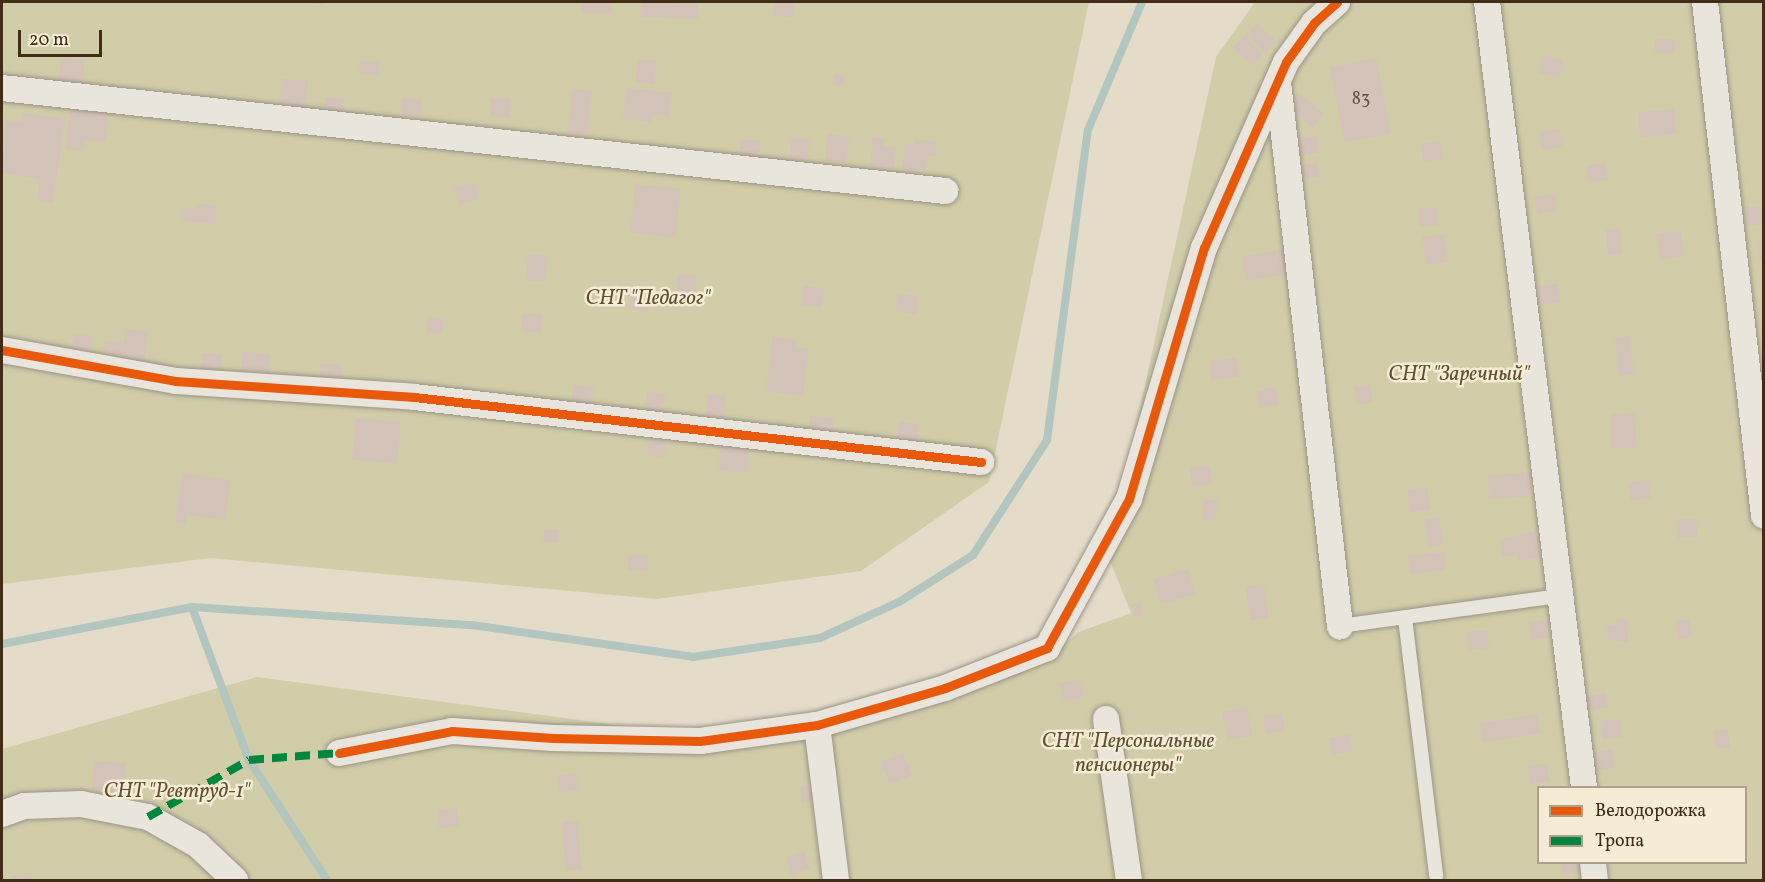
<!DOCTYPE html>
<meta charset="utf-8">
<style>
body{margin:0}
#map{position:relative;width:1765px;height:882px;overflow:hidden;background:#e4dcc9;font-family:Vollkorn,serif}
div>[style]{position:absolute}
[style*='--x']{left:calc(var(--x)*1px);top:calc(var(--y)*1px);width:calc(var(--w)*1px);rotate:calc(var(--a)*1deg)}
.green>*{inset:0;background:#d0cda8}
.stream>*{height:8px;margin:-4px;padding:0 4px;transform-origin:4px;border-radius:4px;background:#b2c5be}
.building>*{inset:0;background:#d4c3b8;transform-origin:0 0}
.roads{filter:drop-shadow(0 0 2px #9a9386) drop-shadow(0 0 2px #9a9386)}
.lane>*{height:14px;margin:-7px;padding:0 7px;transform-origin:7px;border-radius:7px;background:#eae5dc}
.street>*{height:26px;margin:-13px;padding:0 13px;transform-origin:13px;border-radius:13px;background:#eae5dc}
.quiet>*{height:8px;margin-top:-4px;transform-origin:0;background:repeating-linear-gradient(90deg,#00873e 0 15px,transparent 0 23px)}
.cycleway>*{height:9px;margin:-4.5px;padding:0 4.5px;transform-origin:4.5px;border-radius:4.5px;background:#e8590c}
span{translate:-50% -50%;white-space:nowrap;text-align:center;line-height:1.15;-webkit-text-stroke:5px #f5ecd5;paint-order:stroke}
.number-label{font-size:18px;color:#66523f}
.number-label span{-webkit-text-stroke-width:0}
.park-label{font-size:21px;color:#605134;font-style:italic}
.frame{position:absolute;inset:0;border:3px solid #412c17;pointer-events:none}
.legend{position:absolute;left:1537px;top:786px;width:210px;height:78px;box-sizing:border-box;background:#f5ecd5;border:2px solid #ad9f89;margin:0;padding:8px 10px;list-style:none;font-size:18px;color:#412c17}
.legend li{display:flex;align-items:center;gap:12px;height:30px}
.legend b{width:30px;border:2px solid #ad9f89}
.scale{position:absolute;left:18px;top:30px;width:84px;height:27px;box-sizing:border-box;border:3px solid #412c17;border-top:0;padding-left:8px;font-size:18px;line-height:21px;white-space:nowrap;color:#412c17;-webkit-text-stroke:4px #f5ecd5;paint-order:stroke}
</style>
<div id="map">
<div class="green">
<div style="clip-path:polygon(2px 2px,1089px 2px,989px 482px,861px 571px,657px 599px,211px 558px,2px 584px)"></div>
<div style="clip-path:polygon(evenodd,1255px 2px,1763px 2px,1763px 880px,2px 880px,2px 749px,257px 677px,662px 731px,806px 729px,1041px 663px,1079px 632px,1131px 613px,1108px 556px,1216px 57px,1255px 2px,1538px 788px,1746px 788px,1746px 862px,1538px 862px,1538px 788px)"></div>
</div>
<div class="stream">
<div style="--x:192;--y:607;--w:163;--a:69.6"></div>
<div style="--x:249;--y:760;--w:143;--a:57"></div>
<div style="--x:2;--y:644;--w:194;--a:-11"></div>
<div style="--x:192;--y:607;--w:281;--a:3.7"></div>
<div style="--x:472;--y:625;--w:223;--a:8.2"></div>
<div style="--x:693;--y:657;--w:128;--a:-8.5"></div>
<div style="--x:820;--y:638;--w:87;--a:-24.5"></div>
<div style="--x:899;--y:602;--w:88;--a:-32.4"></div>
<div style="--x:973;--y:555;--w:137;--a:-57.2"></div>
<div style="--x:1047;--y:440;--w:313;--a:-82.5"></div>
<div style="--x:1088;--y:130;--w:139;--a:-67.1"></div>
</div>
<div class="building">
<div style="clip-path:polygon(308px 2px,323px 2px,323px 5px)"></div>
<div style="left:581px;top:2px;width:31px;height:11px"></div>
<div style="left:641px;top:2px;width:57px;height:15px;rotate:2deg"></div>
<div style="clip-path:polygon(774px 2px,795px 2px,793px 17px,773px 16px)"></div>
<div style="left:1257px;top:24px;width:25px;height:16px;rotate:42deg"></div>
<div style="left:1244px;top:36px;width:26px;height:16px;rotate:43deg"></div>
<div style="left:1655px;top:39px;width:20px;height:14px"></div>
<div style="left:1544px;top:55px;width:20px;height:18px;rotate:15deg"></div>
<div style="left:61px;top:58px;width:24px;height:26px;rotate:5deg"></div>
<div style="left:1376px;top:58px;width:77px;height:47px;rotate:79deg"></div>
<div style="left:638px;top:59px;width:19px;height:23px;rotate:6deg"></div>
<div style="left:360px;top:61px;width:19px;height:13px;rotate:3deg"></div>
<div style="left:834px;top:74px;width:11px;height:11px;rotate:10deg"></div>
<div style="left:281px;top:79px;width:27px;height:27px;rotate:4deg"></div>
<div style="clip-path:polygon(626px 88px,672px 93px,669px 116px,652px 114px,651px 122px,623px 119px)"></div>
<div style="left:572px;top:89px;width:20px;height:44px;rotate:6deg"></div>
<div style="left:1299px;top:94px;width:31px;height:18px;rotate:38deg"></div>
<div style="left:325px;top:97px;width:20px;height:13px;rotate:6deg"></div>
<div style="left:402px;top:98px;width:20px;height:17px;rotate:6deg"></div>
<div style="left:491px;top:98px;width:20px;height:18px;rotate:3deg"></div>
<div style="clip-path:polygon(70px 108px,109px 112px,105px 142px,85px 140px,84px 151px,65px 149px)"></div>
<div style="left:1674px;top:109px;width:25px;height:36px;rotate:85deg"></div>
<div style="clip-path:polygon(22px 113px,65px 119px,53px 203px,37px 201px,40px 179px,2px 173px,6px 120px,21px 122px)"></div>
<div style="left:1559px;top:129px;width:18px;height:20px;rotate:81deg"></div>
<div style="left:827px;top:134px;width:22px;height:27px;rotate:5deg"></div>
<div style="left:1316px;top:136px;width:17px;height:20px;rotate:83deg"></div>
<div style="clip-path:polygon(873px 137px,884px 138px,883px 146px,896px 147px,894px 169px,870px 166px)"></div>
<div style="left:791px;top:138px;width:18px;height:21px;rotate:3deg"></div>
<div style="left:741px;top:139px;width:20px;height:16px;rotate:6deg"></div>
<div style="clip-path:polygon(915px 140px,937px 142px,935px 156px,928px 155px,926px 169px,920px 168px,920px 172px,902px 170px,905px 144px,915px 145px)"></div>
<div style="left:1441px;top:141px;width:18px;height:20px;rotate:84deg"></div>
<div style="left:1318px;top:163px;width:14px;height:20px;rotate:82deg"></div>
<div style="left:1605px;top:163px;width:17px;height:19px;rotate:80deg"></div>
<div style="left:475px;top:183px;width:17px;height:21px;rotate:77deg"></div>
<div style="left:635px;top:184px;width:46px;height:49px;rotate:6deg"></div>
<div style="left:1555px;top:194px;width:17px;height:20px;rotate:83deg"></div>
<div style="clip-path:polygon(197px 204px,217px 206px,215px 224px,182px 221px,184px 208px,196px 209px)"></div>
<div style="left:1436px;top:207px;width:18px;height:19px;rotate:84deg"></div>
<div style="left:1764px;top:207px;width:18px;height:19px;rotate:90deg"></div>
<div style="left:1620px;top:229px;width:25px;height:14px;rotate:85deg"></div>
<div style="left:1681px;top:231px;width:26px;height:25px;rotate:83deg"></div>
<div style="left:1444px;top:234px;width:28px;height:22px;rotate:82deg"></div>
<div style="clip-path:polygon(1758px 242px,1764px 242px,1764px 259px,1760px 260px)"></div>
<div style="left:1293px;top:248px;width:25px;height:52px;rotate:81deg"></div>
<div style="left:528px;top:254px;width:20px;height:26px;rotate:6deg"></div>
<div style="left:678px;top:274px;width:19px;height:17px;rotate:6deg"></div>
<div style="left:1558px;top:284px;width:18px;height:20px;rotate:84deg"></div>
<div style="left:804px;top:286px;width:20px;height:19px;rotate:6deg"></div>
<div style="left:631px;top:291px;width:20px;height:18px;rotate:6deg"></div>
<div style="left:898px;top:294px;width:20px;height:18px;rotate:6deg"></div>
<div style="left:523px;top:313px;width:20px;height:18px;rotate:6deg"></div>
<div style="left:428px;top:317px;width:16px;height:15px;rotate:7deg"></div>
<div style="clip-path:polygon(125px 329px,148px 331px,144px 370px,102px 365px,105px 341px,124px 343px)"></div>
<div style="left:74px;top:334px;width:19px;height:18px;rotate:9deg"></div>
<div style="clip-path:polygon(773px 336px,797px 340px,796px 347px,809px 349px,803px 396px,766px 391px)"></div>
<div style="left:1630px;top:336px;width:38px;height:15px;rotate:85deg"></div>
<div style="clip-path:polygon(1764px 349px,1764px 367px,1761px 367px,1759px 350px)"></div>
<div style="left:242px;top:352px;width:28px;height:22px;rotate:4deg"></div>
<div style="left:202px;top:353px;width:20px;height:18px;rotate:6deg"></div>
<div style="left:1237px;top:358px;width:19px;height:28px;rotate:84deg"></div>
<div style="left:321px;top:364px;width:20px;height:17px;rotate:3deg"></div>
<div style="left:574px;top:384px;width:20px;height:23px;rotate:9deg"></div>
<div style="left:1370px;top:385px;width:17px;height:16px;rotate:80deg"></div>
<div style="left:1275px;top:387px;width:18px;height:19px;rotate:77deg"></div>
<div style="left:647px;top:392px;width:18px;height:23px;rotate:6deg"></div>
<div style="left:708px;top:394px;width:18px;height:27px;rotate:6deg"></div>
<div style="left:1635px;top:413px;width:34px;height:25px;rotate:87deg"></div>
<div style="left:810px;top:416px;width:24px;height:14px;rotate:5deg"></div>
<div style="left:356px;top:418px;width:45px;height:42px;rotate:5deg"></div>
<div style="left:899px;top:422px;width:20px;height:18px;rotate:6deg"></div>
<div style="left:650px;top:432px;width:17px;height:23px;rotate:7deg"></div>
<div style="left:721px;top:443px;width:29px;height:27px;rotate:6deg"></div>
<div style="left:1210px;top:466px;width:18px;height:20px;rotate:84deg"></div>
<div style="clip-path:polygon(183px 472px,231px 480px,225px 520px,187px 515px,186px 524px,175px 522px)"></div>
<div style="left:1529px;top:472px;width:24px;height:42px;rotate:85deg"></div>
<div style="left:1648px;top:480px;width:18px;height:20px;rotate:81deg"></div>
<div style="left:1427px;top:487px;width:23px;height:20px;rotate:83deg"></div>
<div style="left:1204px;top:499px;width:13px;height:20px;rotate:4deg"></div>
<div style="left:1439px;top:517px;width:28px;height:15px;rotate:80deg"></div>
<div style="left:1696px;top:518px;width:18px;height:20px;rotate:84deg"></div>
<div style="left:544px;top:529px;width:15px;height:13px;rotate:4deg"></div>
<div style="clip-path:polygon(1536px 531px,1539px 558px,1519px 561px,1518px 555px,1502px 557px,1500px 540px)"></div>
<div style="left:1444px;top:552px;width:18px;height:36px;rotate:84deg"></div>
<div style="left:629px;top:554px;width:20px;height:15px;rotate:6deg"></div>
<div style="left:1188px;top:569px;width:26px;height:36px;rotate:74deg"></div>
<div style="left:1264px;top:584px;width:34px;height:19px;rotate:82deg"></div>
<div style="left:1140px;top:602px;width:13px;height:9px;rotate:77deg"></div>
<div style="clip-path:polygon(1616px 619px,1627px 619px,1628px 642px,1608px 639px,1607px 625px,1617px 625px)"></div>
<div style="left:1689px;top:619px;width:18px;height:14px;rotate:81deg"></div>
<div style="left:1548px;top:620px;width:18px;height:20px;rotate:84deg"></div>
<div style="left:1487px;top:630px;width:18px;height:20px;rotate:84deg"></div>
<div style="left:1080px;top:679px;width:18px;height:21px;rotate:77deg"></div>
<div style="left:1606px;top:693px;width:15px;height:26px;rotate:82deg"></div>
<div style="left:1247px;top:707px;width:29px;height:25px;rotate:80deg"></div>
<div style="left:1282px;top:713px;width:18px;height:19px;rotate:81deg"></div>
<div style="left:1537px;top:714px;width:20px;height:58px;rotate:81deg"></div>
<div style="left:1620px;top:719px;width:18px;height:20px;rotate:84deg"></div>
<div style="left:1728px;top:729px;width:18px;height:14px;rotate:84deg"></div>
<div style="left:1349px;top:734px;width:17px;height:21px;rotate:77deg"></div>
<div style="left:1613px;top:750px;width:18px;height:20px;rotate:84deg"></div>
<div style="left:903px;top:753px;width:24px;height:24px;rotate:68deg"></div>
<div style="left:94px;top:761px;width:32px;height:29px;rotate:4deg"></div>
<div style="left:1547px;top:764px;width:18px;height:20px;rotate:84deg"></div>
<div style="left:576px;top:773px;width:17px;height:20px;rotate:83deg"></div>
<div style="left:820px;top:784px;width:16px;height:20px;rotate:83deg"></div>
<div style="left:457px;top:808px;width:18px;height:20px;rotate:84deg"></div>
<div style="left:578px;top:821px;width:49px;height:16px;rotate:86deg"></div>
<div style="left:805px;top:852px;width:18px;height:20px;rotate:74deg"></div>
<div style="clip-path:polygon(1561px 862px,1579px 862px,1580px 872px,1562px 874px)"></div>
<div style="clip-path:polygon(31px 873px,32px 880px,12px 880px,11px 876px)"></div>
</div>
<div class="roads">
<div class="lane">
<div style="--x:1405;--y:618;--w:260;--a:83.1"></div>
<div style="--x:1340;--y:626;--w:222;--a:-7.8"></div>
</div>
<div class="street">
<div style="--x:1487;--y:2;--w:792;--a:82.96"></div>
<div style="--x:1705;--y:2;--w:517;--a:83.45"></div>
<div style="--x:1278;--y:82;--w:548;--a:83.5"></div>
<div style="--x:2;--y:88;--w:949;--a:6.23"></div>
<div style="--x:2;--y:350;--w:177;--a:10.1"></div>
<div style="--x:176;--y:381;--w:239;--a:3.8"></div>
<div style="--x:414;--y:397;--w:571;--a:6.54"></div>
<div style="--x:1106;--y:719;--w:163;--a:81.9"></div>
<div style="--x:817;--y:725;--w:156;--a:83"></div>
<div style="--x:339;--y:753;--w:115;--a:-11"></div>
<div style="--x:452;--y:731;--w:101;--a:4"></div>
<div style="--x:553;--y:738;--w:147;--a:1.2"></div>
<div style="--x:700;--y:741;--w:118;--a:-7.8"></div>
<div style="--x:817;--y:725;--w:133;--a:-16.1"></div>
<div style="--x:945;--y:688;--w:110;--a:-21.4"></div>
<div style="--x:1047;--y:648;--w:170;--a:-61.2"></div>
<div style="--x:1129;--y:499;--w:262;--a:-73.4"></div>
<div style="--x:1204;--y:248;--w:203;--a:-66.2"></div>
<div style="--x:1286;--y:62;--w:48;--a:-54.3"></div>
<div style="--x:1314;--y:23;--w:31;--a:-42"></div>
<div style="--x:2;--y:814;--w:23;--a:-20"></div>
<div style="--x:24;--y:806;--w:57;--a:-2"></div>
<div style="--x:81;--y:804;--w:68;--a:11"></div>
<div style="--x:148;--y:817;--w:57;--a:29.2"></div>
<div style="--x:198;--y:845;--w:51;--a:43.4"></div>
<div style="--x:1593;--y:862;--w:18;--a:84"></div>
</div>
</div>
<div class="quiet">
<div style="--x:148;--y:817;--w:116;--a:-29.4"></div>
<div style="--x:249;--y:760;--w:90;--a:-4.4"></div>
</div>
<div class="cycleway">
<div style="--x:2;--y:350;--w:177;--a:10.1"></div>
<div style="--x:176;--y:381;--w:239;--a:3.8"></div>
<div style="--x:414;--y:397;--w:571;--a:6.54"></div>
<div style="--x:339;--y:753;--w:115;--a:-11"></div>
<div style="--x:452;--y:731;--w:101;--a:4"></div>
<div style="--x:553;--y:738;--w:147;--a:1.2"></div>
<div style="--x:700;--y:741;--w:118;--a:-7.8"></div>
<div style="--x:817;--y:725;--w:133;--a:-16.1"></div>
<div style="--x:945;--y:688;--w:110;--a:-21.4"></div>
<div style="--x:1047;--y:648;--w:170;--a:-61.2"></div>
<div style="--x:1129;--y:499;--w:262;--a:-73.4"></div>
<div style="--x:1204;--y:248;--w:203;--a:-66.2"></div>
<div style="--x:1286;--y:62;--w:48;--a:-54.3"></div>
<div style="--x:1314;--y:23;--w:31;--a:-42"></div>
</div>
<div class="number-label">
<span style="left:1361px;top:100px">83</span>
</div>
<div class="park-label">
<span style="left:648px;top:299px">СНТ "Педагог"</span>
<span style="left:1459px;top:375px">СНТ "Заречный"</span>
<span style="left:1128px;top:754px">СНТ "Персональные<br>пенсионеры"</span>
<span style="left:177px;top:792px">СНТ "Ревтруд-1"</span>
</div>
<div class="frame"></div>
<ul class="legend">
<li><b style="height:8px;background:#e8590c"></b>Велодорожка</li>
<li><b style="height:8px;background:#00873e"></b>Тропа</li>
</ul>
<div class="scale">20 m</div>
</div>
